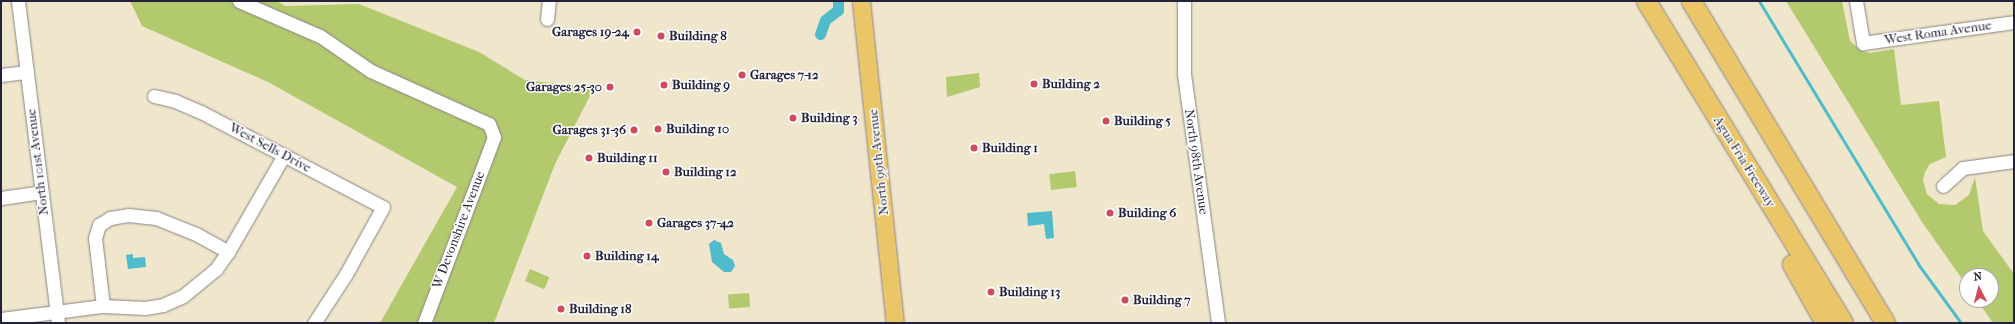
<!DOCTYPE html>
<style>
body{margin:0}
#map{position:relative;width:2015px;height:324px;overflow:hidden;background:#f0e6cc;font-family:"IM FELL French Canon",serif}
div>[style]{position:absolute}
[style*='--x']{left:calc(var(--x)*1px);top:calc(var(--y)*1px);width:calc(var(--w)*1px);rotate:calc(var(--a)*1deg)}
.green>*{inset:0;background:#b3c96e;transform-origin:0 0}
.water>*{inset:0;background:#50bccb}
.stream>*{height:3px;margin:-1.5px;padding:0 1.5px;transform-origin:1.5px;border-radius:1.5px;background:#50bccb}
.canal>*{height:11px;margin:-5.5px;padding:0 5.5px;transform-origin:5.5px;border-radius:5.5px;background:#50bccb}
.roads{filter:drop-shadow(0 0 1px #898484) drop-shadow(0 0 1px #898484)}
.minor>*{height:13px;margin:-6.5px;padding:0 6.5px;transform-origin:6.5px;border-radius:6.5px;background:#fff}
.major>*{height:17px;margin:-8.5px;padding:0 8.5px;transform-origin:8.5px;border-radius:8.5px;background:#ebc669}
.highway>*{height:19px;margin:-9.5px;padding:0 9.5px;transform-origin:9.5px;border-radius:9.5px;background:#ebc669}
.dots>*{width:11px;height:11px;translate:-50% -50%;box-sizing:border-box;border:2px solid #fff;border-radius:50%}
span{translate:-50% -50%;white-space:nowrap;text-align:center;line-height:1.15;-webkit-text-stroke:3px #fff;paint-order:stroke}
.poi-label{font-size:13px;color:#22223b;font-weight:700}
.right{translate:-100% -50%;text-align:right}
.left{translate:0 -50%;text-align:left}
.street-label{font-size:13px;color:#22223b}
.frame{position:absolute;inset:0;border:2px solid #22223b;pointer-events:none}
.north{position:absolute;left:1959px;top:268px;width:40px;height:40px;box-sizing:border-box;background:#fff;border:1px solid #a7a7b1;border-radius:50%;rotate:354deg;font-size:11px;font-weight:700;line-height:16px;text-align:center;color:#22223b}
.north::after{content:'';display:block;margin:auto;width:14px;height:18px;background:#d1495b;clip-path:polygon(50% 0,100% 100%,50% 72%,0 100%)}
</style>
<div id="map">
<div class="green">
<div style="clip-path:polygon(130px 1px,276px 1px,286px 6px,359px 4px,479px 52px,525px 80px,594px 88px,555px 164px,494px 323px,380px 323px,457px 187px,268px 82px,142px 26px)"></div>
<div style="clip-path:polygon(1786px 1px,1842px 1px,1850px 41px,1860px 50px,1870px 53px,1894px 49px,1901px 105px,1939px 101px,1946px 157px,1930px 164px,1925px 172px,1923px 180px,1927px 194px,1939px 204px,1955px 205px,1969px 195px,1975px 177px,1983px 231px,2014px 274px,2014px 323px,1993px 323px,1977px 300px,1991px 300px,1991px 276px,1967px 276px,1967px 286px,1922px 222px)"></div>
<div style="clip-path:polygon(979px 73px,980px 87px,947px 97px,946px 77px)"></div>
<div style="left:1075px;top:171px;width:16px;height:26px;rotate:83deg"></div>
<div style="left:530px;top:269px;width:21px;height:13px;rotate:23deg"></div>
<div style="left:749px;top:293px;width:14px;height:21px;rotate:86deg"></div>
</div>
<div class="water">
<div style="clip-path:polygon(1052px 211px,1054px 238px,1046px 239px,1044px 224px,1028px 226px,1027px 213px)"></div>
<div style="clip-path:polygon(714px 240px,721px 243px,724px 254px,733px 260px,735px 266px,731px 272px,724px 272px,712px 262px,709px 244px)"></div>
<div style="clip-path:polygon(133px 254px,133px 258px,145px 257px,146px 267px,128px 269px,126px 255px)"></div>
</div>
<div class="stream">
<div style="--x:1759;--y:1;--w:307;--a:58.8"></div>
<div style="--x:1918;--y:264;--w:73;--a:53.9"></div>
</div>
<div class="canal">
<div style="--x:820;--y:34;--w:15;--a:-70"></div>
<div style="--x:825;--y:20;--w:16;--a:-38"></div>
<div style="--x:838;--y:10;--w:9;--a:-90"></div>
</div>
<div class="roads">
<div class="minor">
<div style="--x:18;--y:1;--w:324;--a:82.9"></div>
<div style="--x:239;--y:1;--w:88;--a:23.4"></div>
<div style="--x:320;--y:36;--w:62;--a:34.5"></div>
<div style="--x:371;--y:71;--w:129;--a:24.2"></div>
<div style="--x:489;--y:124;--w:14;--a:69"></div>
<div style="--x:494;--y:137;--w:199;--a:110.6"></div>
<div style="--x:1184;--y:1;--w:73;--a:90"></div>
<div style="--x:1184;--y:74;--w:251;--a:82.2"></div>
<div style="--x:1856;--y:1;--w:43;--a:80.5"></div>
<div style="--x:1863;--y:43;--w:152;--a:-7.9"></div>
<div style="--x:547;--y:19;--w:18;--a:-84"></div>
<div style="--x:1;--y:75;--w:26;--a:-7"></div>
<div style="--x:154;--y:96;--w:22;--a:13"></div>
<div style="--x:175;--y:101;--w:28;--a:23"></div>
<div style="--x:201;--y:112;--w:205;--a:27.6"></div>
<div style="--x:383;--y:207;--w:77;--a:118.9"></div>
<div style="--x:346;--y:274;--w:59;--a:123.1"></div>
<div style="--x:1943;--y:186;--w:27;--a:-42"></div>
<div style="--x:1963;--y:168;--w:51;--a:-7.8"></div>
<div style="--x:1;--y:198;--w:41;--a:-8.3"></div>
<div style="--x:103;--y:306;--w:68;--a:-96.7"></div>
<div style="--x:95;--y:238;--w:14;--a:-73"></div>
<div style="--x:99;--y:225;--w:13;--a:-32"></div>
<div style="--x:110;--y:218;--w:18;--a:-9"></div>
<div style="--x:128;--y:215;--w:28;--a:6"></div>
<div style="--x:156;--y:218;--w:43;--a:21.8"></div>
<div style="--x:196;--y:234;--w:37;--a:29"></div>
<div style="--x:1;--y:319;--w:103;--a:-7.3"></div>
<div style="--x:103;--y:306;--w:42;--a:2.7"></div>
<div style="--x:145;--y:308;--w:18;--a:-9"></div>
<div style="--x:163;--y:305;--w:22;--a:-24"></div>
<div style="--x:183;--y:296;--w:43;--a:-39.3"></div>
<div style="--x:216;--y:269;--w:21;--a:-55"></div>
<div style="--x:228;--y:252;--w:112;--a:-60"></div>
</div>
<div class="major">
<div style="--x:861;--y:1;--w:324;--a:84"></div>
</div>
<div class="highway">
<div style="--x:1646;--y:1;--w:377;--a:58.5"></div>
<div style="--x:1691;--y:1;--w:376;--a:58.9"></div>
<div style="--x:1792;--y:264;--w:68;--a:60.8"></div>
</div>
</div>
<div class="dots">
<div style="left:637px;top:32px;background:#d1495b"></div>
<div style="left:661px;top:36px;background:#d1495b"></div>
<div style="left:742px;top:75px;background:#d1495b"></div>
<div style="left:1034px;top:84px;background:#d1495b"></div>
<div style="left:664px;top:85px;background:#d1495b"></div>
<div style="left:610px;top:87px;background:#d1495b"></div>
<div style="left:793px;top:118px;background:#d1495b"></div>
<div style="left:1106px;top:121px;background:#d1495b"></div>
<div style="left:658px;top:129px;background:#d1495b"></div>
<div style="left:634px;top:130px;background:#d1495b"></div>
<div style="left:974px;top:148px;background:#d1495b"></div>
<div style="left:589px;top:158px;background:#d1495b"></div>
<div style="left:666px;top:172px;background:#d1495b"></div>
<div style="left:1110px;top:213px;background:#d1495b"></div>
<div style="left:649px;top:223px;background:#d1495b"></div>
<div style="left:587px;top:256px;background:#d1495b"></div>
<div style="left:991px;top:292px;background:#d1495b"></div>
<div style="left:1125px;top:300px;background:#d1495b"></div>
<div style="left:561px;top:309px;background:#d1495b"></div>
</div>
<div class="poi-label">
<span class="right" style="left:629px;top:32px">Garages 19-24</span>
<span class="left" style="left:669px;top:36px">Building 8</span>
<span class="left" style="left:750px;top:75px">Garages 7-12</span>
<span class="left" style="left:1042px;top:84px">Building 2</span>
<span class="left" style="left:672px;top:85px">Building 9</span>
<span class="right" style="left:602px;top:87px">Garages 25-30</span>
<span class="left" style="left:801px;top:118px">Building 3</span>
<span class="left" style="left:1114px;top:121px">Building 5</span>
<span class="left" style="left:666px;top:129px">Building 10</span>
<span class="right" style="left:626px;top:130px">Garages 31-36</span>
<span class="left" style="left:982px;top:148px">Building 1</span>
<span class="left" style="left:597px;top:158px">Building 11</span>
<span class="left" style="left:674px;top:172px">Building 12</span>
<span class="left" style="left:1118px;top:213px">Building 6</span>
<span class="left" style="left:657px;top:223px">Garages 37-42</span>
<span class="left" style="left:595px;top:256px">Building 14</span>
<span class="left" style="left:999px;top:292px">Building 13</span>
<span class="left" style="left:1133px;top:300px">Building 7</span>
<span class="left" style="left:569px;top:309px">Building 18</span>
</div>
<div class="street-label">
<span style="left:1938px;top:33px;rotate:-8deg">West Roma Avenue</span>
<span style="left:270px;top:148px;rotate:28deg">West Sells Drive</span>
<span style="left:38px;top:162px;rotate:-97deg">North 101st Avenue</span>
<span style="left:879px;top:162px;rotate:-96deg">North 99th Avenue</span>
<span style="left:1196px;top:162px;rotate:82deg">North 98th Avenue</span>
<span style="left:1744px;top:162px;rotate:58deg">Agua Fria Freeway</span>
<span style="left:459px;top:230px;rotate:-69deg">W Devonshire Avenue</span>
</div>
<div class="frame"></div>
<div class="north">N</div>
</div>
